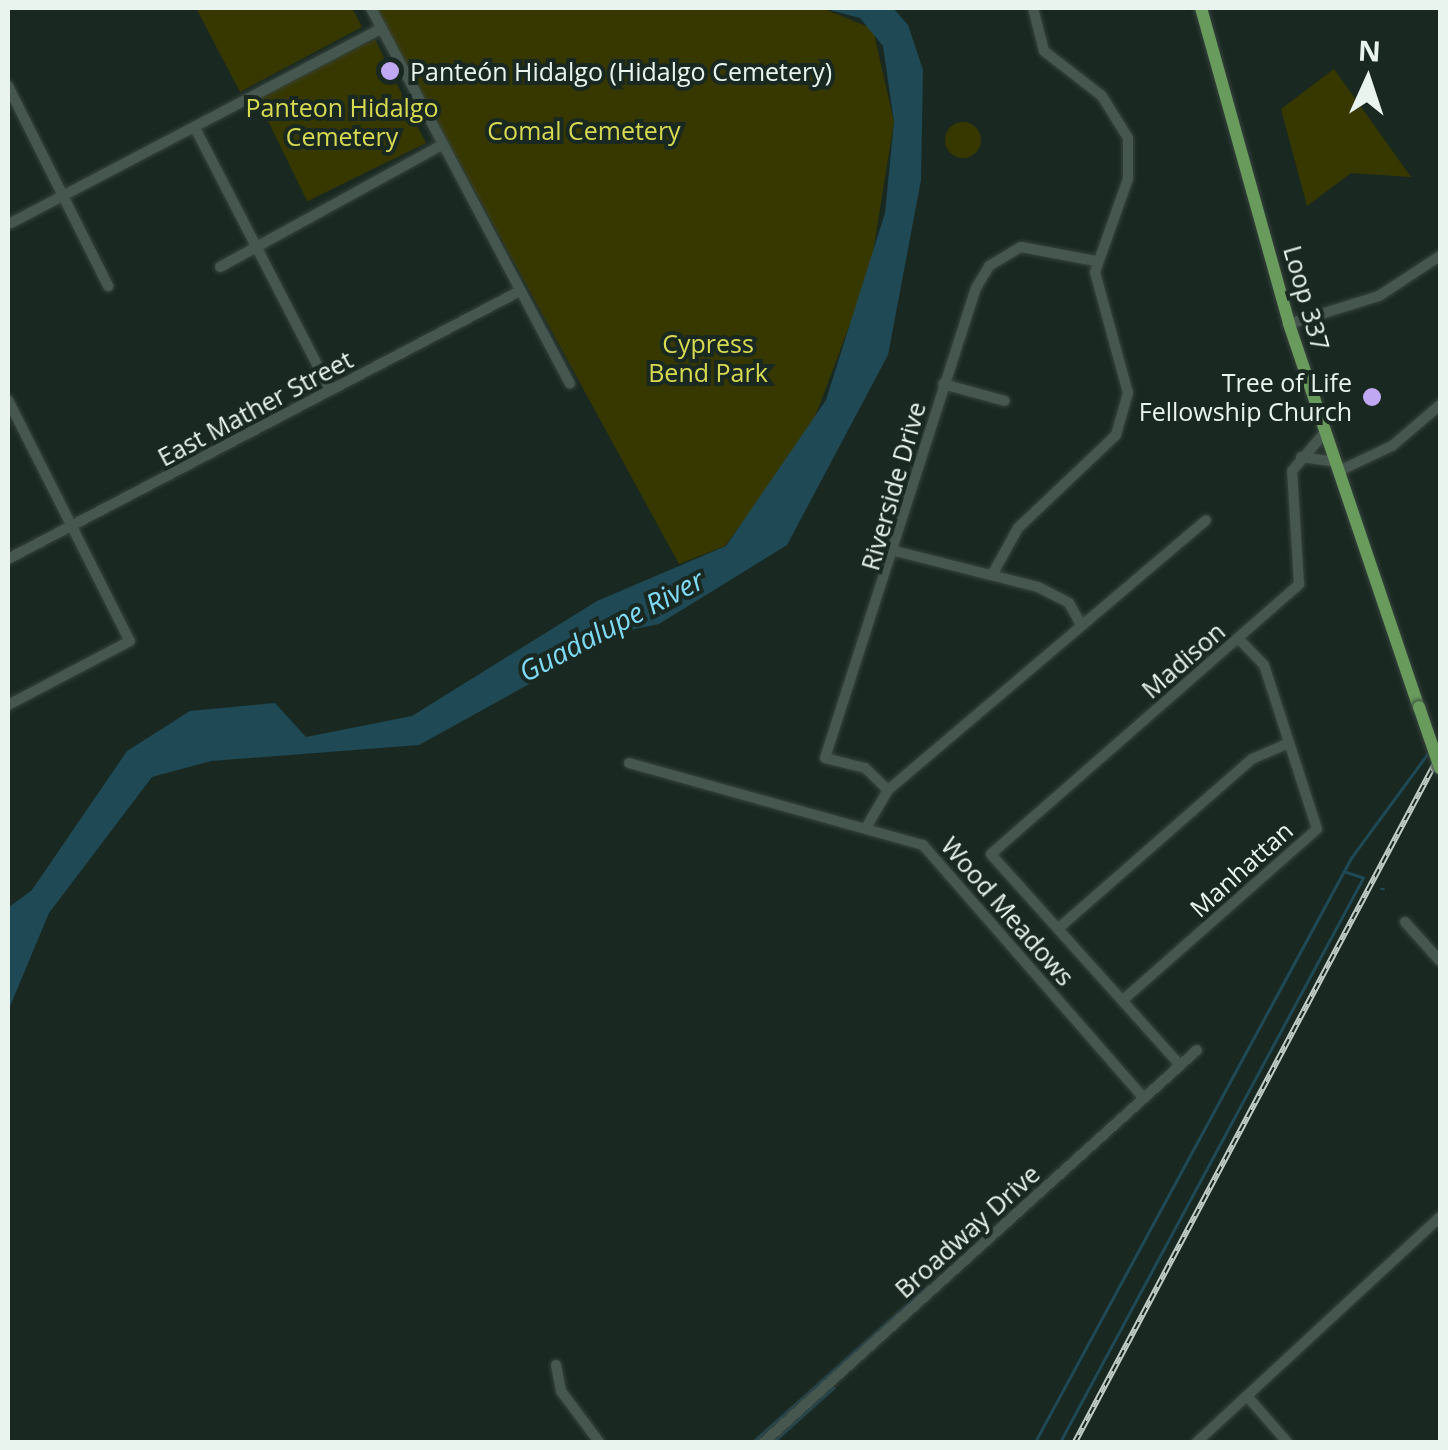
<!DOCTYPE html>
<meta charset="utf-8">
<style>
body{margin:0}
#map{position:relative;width:1448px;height:1450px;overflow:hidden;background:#192922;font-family:"Open Sans",sans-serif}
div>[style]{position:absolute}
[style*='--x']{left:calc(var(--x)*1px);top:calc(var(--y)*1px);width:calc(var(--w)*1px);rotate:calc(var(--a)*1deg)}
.green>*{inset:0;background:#373800;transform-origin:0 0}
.round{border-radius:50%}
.water>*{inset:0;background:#1f4955}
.stream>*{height:2.5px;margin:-1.25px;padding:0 1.25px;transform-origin:1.25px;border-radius:1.25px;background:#1f4955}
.roads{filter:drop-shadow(0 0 2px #37433d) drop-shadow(0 0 2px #37433d)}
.minor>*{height:10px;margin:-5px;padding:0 5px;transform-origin:5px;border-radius:5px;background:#46574f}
.major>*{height:12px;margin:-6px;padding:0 6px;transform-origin:6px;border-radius:6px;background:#699b5c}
.rail>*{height:6px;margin-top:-3px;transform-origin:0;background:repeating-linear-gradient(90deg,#192922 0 8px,#c1ccc7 0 16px);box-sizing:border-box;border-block:2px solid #c1ccc7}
.bridges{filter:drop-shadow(0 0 2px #37433d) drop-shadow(0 0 2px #37433d)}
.major-bridge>*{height:12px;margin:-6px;padding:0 6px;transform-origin:6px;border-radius:6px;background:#699b5c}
.dots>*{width:28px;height:28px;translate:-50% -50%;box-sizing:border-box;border:5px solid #192922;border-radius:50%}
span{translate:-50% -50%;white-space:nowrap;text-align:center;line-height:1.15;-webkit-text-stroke:8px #192922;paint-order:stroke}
.poi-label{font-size:25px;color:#eaf4ef}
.left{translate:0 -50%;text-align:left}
.right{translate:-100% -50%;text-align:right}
.park-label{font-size:25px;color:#d7da51}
.street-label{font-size:25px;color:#eaf4ef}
.water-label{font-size:28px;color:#7fdbf5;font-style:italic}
.frame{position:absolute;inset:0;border:10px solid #eaf4ef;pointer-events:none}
.north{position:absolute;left:1318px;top:30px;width:100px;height:100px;-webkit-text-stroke:8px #192922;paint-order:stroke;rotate:3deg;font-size:28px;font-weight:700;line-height:40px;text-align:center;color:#eaf4ef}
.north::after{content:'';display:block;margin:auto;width:35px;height:45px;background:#eaf4ef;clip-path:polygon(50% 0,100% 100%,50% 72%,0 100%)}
</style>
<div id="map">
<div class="green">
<div style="clip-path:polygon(196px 8px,352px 8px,362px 27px,240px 92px)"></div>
<div style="clip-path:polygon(375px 8px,822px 8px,873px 29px,894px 122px,870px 271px,809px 433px,725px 546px,679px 564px)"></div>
<div style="left:375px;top:39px;width:116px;height:132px;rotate:64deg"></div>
<div style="clip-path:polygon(1334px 69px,1411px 177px,1351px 173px,1307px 206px,1281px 109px)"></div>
<div class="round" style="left:945px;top:122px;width:36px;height:36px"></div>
</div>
<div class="water">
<div style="clip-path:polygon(822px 8px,893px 8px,908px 25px,923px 70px,921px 180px,888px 355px,787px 545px,659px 624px,625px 631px,419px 745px,211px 761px,152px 777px,49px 913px,8px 1011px,8px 908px,32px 890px,127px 751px,190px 711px,275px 703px,306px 737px,412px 716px,597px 601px,726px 546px,826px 400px,885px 213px,894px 122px,883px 46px,860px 18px)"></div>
</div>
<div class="stream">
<div style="--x:1381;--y:889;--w:3;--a:0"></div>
<div style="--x:753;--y:1442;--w:234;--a:-41.7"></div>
<div style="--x:773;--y:1442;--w:81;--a:-42"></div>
<div style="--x:1035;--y:1442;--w:664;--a:-61.58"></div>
<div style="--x:1351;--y:858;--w:130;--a:-53.7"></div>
<div style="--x:1060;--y:1442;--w:640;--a:-61.75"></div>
<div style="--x:1363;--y:878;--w:20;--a:-162"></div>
</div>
<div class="roads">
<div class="minor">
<div style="--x:371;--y:8;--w:425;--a:62.1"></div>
<div style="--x:8;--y:86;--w:224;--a:63.4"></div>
<div style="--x:195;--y:128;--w:295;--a:62.7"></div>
<div style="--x:11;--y:223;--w:419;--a:-27.7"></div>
<div style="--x:220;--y:267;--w:253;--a:-28.8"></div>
<div style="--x:1289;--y:324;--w:94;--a:-17.3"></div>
<div style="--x:1379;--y:296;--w:73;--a:-33.3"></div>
<div style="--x:943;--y:384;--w:64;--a:15.3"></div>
<div style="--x:8;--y:400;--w:270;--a:63.2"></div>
<div style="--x:130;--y:641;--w:138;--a:152.3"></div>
<div style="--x:1301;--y:457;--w:35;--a:8"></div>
<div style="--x:1339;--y:471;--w:59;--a:-25.3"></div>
<div style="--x:1392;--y:446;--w:63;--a:-40.5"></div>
<div style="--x:895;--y:551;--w:147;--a:14.1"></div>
<div style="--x:1038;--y:587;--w:35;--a:27"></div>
<div style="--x:1069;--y:603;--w:26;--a:61"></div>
<div style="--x:8;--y:559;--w:578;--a:-27.63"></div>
<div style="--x:992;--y:575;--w:54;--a:-61"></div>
<div style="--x:1018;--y:528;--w:135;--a:-43.5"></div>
<div style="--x:1116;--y:435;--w:44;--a:-74.1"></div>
<div style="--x:1128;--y:393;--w:125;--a:-105.3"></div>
<div style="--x:1095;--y:272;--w:99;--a:-70.5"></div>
<div style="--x:1128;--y:179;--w:41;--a:-90"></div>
<div style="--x:1128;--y:138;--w:49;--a:-121.8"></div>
<div style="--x:1102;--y:96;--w:73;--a:-142.2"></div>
<div style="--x:1044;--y:51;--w:44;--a:-104.3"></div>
<div style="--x:629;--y:763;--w:305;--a:15.6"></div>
<div style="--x:923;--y:845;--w:336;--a:48.9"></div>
<div style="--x:888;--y:790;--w:32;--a:-136"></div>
<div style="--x:865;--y:768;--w:41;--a:-166"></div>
<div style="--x:825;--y:758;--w:494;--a:-72.2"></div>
<div style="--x:976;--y:288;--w:26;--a:-59"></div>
<div style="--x:989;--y:266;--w:37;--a:-31"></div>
<div style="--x:1021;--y:247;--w:76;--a:10.6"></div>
<div style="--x:867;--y:826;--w:42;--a:-59.7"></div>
<div style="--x:888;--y:790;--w:417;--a:-40.3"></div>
<div style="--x:1405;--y:922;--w:52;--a:48.1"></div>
<div style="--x:1060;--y:927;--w:255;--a:-41.2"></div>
<div style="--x:1252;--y:759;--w:40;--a:-23.4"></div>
<div style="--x:1123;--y:1000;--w:259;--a:-41.4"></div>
<div style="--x:1317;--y:829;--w:172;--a:-107.9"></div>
<div style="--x:1264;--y:665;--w:37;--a:-134"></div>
<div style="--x:1180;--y:1065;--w:283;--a:-131.9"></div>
<div style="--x:991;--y:854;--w:410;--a:-41.2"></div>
<div style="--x:1299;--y:584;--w:113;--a:-93.5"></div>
<div style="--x:1292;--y:471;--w:52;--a:-49.6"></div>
<div style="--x:556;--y:1365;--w:26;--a:79"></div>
<div style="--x:561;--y:1391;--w:64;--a:53.3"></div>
<div style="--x:1247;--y:1396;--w:61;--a:49"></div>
<div style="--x:764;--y:1442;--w:584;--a:-42.15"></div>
<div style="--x:1197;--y:1442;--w:331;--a:-42.8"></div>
</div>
<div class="major">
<div style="--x:1201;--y:8;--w:328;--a:74.4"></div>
<div style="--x:1289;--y:324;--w:404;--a:71.3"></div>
</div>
</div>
<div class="rail">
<div style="--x:1075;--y:1442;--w:779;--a:-62.05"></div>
</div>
<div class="bridges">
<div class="major-bridge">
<div style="--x:1419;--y:707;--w:65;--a:71"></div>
</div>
</div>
<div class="dots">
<div style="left:390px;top:71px;background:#c1a8f3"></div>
<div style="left:1372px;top:397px;background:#c1a8f3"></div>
</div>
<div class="poi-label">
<span class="left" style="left:410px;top:71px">Panteón Hidalgo (Hidalgo Cemetery)</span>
<span class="right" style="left:1352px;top:397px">Tree of Life<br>Fellowship Church</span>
</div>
<div class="park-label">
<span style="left:342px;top:122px">Panteon Hidalgo<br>Cemetery</span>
<span style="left:584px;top:130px">Comal Cemetery</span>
<span style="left:708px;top:358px">Cypress<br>Bend Park</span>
</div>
<div class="street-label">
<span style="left:1307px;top:298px;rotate:74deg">Loop 337</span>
<span style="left:255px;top:408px;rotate:-28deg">East Mather Street</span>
<span style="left:893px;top:486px;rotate:-74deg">Riverside Drive</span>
<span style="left:1183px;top:660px;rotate:-41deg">Madison</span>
<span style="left:1241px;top:869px;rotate:-42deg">Manhattan</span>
<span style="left:1008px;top:911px;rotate:49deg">Wood Meadows</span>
<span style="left:967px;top:1231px;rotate:-42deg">Broadway Drive</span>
</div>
<div class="water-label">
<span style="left:611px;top:625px;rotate:-28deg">Guadalupe River</span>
</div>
<div class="frame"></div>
<div class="north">N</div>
</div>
